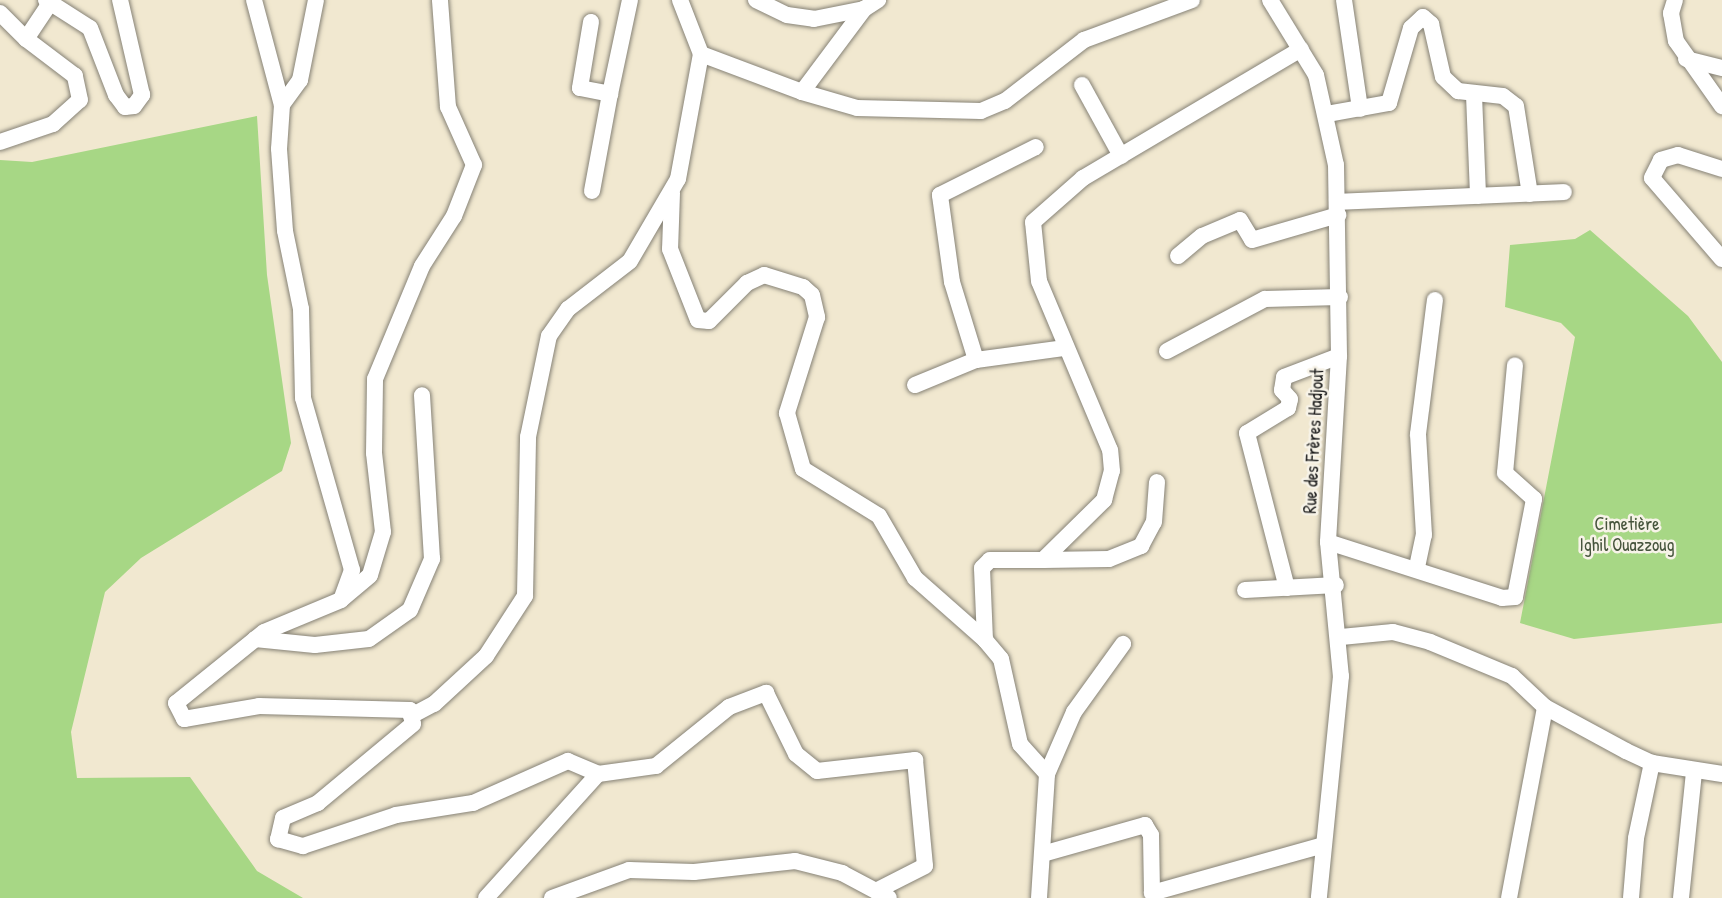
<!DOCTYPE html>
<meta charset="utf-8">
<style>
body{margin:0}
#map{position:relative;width:1722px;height:898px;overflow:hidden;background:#f1e8d0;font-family:"Patrick Hand",sans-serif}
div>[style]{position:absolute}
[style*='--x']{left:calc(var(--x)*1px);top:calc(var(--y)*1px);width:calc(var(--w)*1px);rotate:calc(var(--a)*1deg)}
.green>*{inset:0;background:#a7d785}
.roads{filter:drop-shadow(0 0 2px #868276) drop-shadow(0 0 2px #868276)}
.street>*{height:16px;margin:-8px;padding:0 8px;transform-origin:8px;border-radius:8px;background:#fff}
span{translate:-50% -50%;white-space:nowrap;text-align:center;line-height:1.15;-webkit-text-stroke:5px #f7f3e8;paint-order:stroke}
.street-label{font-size:18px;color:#1c1c1c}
.park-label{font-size:18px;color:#46543c}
</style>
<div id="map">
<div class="green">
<div style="clip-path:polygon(257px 116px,267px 275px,291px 443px,282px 471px,141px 558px,105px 592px,71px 732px,77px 778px,190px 777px,257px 871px,303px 898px,0 898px,0 160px,32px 162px)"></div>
<div style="clip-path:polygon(1590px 230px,1688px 316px,1722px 362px,1722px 623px,1574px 639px,1520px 623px,1575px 337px,1561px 323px,1505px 307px,1510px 245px,1575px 239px)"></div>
</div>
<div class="roads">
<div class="street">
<div style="--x:46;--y:0;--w:52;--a:32.5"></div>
<div style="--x:90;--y:28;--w:72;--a:68.8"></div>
<div style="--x:116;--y:95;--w:15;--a:53"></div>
<div style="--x:125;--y:107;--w:9;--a:-6"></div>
<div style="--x:134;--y:106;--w:14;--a:-54"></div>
<div style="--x:142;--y:95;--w:98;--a:-103"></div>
<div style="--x:254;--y:0;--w:109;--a:75.1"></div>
<div style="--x:316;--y:0;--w:82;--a:101.3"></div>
<div style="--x:300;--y:80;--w:31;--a:126"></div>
<div style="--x:282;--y:105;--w:44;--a:93.9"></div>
<div style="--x:279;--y:149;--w:82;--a:85.8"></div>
<div style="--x:285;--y:231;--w:80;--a:78.4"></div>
<div style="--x:301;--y:309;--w:89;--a:88.7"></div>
<div style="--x:303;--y:398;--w:179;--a:74.1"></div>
<div style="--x:352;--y:570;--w:32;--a:110"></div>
<div style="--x:341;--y:600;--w:83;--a:157.4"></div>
<div style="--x:264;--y:632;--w:113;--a:141.1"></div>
<div style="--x:176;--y:703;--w:18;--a:63"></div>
<div style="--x:184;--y:719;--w:76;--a:-9.8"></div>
<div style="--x:259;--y:706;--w:151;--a:1.5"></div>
<div style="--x:410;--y:710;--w:14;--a:78"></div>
<div style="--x:413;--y:724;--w:124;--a:140.3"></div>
<div style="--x:318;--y:803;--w:38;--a:157"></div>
<div style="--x:283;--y:818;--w:22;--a:103"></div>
<div style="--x:278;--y:839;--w:26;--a:16"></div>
<div style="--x:303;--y:846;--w:98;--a:-18.4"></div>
<div style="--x:396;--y:815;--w:78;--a:-8.9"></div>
<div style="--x:473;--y:803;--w:104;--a:-23.9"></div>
<div style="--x:568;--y:761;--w:33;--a:23"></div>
<div style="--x:598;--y:774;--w:167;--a:132.1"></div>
<div style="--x:680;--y:0;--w:58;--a:68.7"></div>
<div style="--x:756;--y:0;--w:34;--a:26"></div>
<div style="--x:787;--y:15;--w:27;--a:8"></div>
<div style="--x:814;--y:19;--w:51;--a:-11.3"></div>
<div style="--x:1270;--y:0;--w:88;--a:58.5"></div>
<div style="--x:1316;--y:75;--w:92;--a:77.5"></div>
<div style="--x:1336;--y:165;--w:191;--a:89.1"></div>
<div style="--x:1339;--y:356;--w:186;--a:93.4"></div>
<div style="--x:1328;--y:542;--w:135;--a:84.5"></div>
<div style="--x:1341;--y:676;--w:223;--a:95.7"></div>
<div style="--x:1344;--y:0;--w:110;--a:81.6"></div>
<div style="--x:1675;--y:0;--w:14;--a:107"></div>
<div style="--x:1671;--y:13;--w:28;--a:80"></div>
<div style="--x:1676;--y:41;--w:80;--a:54.7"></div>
<div style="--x:0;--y:13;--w:37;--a:45"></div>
<div style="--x:591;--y:22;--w:67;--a:99.5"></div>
<div style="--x:580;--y:88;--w:31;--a:11"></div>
<div style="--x:610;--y:94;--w:96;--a:-78"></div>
<div style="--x:1686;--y:59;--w:37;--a:14"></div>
<div style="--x:1082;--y:85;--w:81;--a:61.2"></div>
<div style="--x:802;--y:92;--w:57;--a:16.2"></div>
<div style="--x:857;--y:108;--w:124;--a:1.4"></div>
<div style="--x:981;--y:111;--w:26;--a:-23"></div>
<div style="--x:1005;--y:101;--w:100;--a:-37.7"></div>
<div style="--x:1084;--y:40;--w:115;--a:-20.3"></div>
<div style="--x:1474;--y:95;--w:101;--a:87.7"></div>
<div style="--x:1327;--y:114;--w:63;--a:-10.1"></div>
<div style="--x:1389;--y:103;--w:78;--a:-73.7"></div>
<div style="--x:1411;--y:28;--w:16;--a:-43"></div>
<div style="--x:1423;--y:17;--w:11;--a:41"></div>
<div style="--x:1431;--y:24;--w:54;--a:77.2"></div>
<div style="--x:1443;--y:77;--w:21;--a:43"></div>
<div style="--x:1458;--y:91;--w:45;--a:6.3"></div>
<div style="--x:1503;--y:96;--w:16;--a:38"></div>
<div style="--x:1516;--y:106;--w:89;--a:81"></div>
<div style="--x:0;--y:142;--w:56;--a:-18.8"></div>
<div style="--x:53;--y:124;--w:36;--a:-42"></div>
<div style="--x:80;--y:100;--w:25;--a:-102"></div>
<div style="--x:75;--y:76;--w:61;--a:-142.9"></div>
<div style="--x:26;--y:39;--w:43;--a:-56.3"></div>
<div style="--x:1722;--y:169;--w:46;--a:-162.3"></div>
<div style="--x:1678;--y:155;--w:18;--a:164"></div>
<div style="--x:1661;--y:160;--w:20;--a:117"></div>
<div style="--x:1652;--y:178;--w:107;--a:49.2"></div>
<div style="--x:592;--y:191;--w:99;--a:-79.5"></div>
<div style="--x:672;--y:193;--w:56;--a:92"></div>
<div style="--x:670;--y:249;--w:76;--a:68.5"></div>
<div style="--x:698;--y:320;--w:11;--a:5"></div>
<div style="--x:709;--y:321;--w:54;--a:-45"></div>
<div style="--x:747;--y:283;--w:19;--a:-25"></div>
<div style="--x:764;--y:275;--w:41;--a:17.1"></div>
<div style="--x:803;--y:287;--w:12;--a:42"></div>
<div style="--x:812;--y:295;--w:23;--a:77"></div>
<div style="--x:817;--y:317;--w:101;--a:107.4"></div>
<div style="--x:787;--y:413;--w:58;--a:74.1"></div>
<div style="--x:803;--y:469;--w:89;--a:31.7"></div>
<div style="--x:879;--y:516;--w:72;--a:59.9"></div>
<div style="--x:915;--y:578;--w:94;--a:41.5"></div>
<div style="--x:1337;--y:202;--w:227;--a:-2.5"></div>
<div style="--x:1178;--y:256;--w:31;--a:-40"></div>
<div style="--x:1202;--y:236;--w:41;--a:-22.8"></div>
<div style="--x:1240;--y:220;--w:23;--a:59"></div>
<div style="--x:1252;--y:240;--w:90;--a:-16.2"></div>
<div style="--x:1167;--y:351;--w:111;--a:-28"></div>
<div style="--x:1265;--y:299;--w:75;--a:-1.5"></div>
<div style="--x:976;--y:360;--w:82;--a:-107.1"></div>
<div style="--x:952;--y:282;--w:88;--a:-97.9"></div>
<div style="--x:940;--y:195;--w:107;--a:-26.6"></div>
<div style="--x:915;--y:385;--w:66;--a:-22.3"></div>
<div style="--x:976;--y:360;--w:90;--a:-7.7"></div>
<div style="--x:1328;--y:542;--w:183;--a:17.8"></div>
<div style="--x:1502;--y:598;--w:13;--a:-4"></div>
<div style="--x:1515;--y:597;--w:100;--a:-79"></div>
<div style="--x:1534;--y:499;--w:39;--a:-138"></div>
<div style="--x:1505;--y:473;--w:108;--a:-84.7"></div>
<div style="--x:1043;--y:560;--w:66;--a:-0.9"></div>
<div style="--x:1109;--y:559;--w:35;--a:-22"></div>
<div style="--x:1141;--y:546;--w:27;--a:-62"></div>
<div style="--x:1154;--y:522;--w:40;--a:-85.7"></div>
<div style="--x:1417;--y:567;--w:33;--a:-78"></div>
<div style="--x:1424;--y:535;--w:101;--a:-93.4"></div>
<div style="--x:1418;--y:434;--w:135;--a:-82.8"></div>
<div style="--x:1287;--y:588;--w:160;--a:-104.5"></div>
<div style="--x:1247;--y:433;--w:48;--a:-31.4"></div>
<div style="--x:1288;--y:408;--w:9;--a:-77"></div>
<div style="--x:1290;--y:399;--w:12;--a:-132"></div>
<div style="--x:1282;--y:390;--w:13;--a:-81"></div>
<div style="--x:1284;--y:377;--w:59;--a:-20.9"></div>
<div style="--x:1245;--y:590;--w:91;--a:-3.1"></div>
<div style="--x:343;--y:598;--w:35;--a:-40"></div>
<div style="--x:370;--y:575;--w:45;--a:-73.2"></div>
<div style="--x:383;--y:532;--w:80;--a:-96.5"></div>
<div style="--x:374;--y:453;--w:74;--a:-89.2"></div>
<div style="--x:375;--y:379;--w:122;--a:-67.4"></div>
<div style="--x:422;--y:266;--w:59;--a:-57.4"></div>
<div style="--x:454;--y:216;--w:55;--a:-68.6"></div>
<div style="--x:474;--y:165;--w:64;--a:-114.1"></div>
<div style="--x:448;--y:107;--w:107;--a:-94.3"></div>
<div style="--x:1341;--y:637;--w:52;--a:-5.5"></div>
<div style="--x:1393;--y:632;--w:38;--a:15"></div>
<div style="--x:1430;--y:642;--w:89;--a:22.5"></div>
<div style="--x:1512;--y:676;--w:45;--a:43.2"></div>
<div style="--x:1545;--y:707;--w:92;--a:28.5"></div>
<div style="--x:1626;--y:751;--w:29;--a:25"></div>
<div style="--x:1652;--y:763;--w:71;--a:8.9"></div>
<div style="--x:255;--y:639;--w:60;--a:5.7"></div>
<div style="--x:315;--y:645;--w:54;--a:-6.3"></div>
<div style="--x:369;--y:639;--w:50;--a:-35.3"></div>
<div style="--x:410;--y:610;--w:56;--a:-66.7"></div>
<div style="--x:432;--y:559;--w:164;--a:-93.5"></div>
<div style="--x:411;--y:716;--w:26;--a:-28"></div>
<div style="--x:434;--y:704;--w:71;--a:-42.7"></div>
<div style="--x:486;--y:656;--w:72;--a:-57"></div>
<div style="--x:525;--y:596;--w:159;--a:-88.9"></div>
<div style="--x:528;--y:437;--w:103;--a:-78.3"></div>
<div style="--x:549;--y:336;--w:33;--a:-55"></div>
<div style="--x:568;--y:309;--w:78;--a:-37.7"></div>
<div style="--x:630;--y:261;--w:95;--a:-59.7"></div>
<div style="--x:678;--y:179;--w:127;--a:-79.6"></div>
<div style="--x:701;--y:54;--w:108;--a:20.6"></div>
<div style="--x:802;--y:92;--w:104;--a:-53.2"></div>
<div style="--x:864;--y:9;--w:17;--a:-33"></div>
<div style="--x:598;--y:774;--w:59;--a:-7.9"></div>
<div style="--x:656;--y:766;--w:94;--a:-38.9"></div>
<div style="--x:729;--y:707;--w:40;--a:-21"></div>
<div style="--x:766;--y:693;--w:68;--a:63.8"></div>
<div style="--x:796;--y:754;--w:27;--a:39"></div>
<div style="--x:817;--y:771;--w:99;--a:-6.4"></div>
<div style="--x:915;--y:760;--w:106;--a:84.6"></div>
<div style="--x:925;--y:866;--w:55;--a:153"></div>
<div style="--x:1047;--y:774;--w:68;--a:-66.5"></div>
<div style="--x:1074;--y:712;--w:84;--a:-54.2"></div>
<div style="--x:1046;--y:853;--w:103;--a:-15.8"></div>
<div style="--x:1145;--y:825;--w:12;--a:59"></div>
<div style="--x:1151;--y:835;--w:58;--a:89"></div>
<div style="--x:1152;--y:893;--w:174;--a:-15.6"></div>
<div style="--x:552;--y:898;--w:82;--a:-20"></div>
<div style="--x:629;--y:870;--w:65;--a:1.8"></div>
<div style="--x:694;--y:872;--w:102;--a:-6.2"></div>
<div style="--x:795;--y:861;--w:49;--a:14.3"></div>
<div style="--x:842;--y:873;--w:53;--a:28"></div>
<div style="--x:1039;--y:898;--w:124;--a:-86.3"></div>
<div style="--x:1047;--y:774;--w:40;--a:-132"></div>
<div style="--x:1020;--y:744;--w:87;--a:-102.6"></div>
<div style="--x:1001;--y:659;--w:25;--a:-130"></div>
<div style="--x:985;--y:640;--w:72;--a:-92.4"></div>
<div style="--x:982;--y:568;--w:11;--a:-45"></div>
<div style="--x:990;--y:560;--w:53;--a:0"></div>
<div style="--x:1043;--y:560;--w:86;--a:-44.5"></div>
<div style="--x:1104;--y:500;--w:30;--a:-75"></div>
<div style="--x:1112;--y:471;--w:21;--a:-95"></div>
<div style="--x:1110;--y:450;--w:183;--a:-112.8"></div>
<div style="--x:1039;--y:281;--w:59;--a:-95.8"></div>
<div style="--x:1033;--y:222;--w:67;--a:-41.3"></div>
<div style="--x:1083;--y:178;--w:253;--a:-30.6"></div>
<div style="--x:1509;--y:898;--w:194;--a:-79.3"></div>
<div style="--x:1631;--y:898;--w:60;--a:-85.2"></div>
<div style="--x:1636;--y:838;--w:77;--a:-78"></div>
<div style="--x:1681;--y:898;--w:127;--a:-84.1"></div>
</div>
</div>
<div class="street-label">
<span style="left:1314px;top:441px;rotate:-87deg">Rue des Frères Hadjout</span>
</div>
<div class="park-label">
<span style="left:1627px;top:535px">Cimetière<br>Ighil Ouazzoug</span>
</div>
</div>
